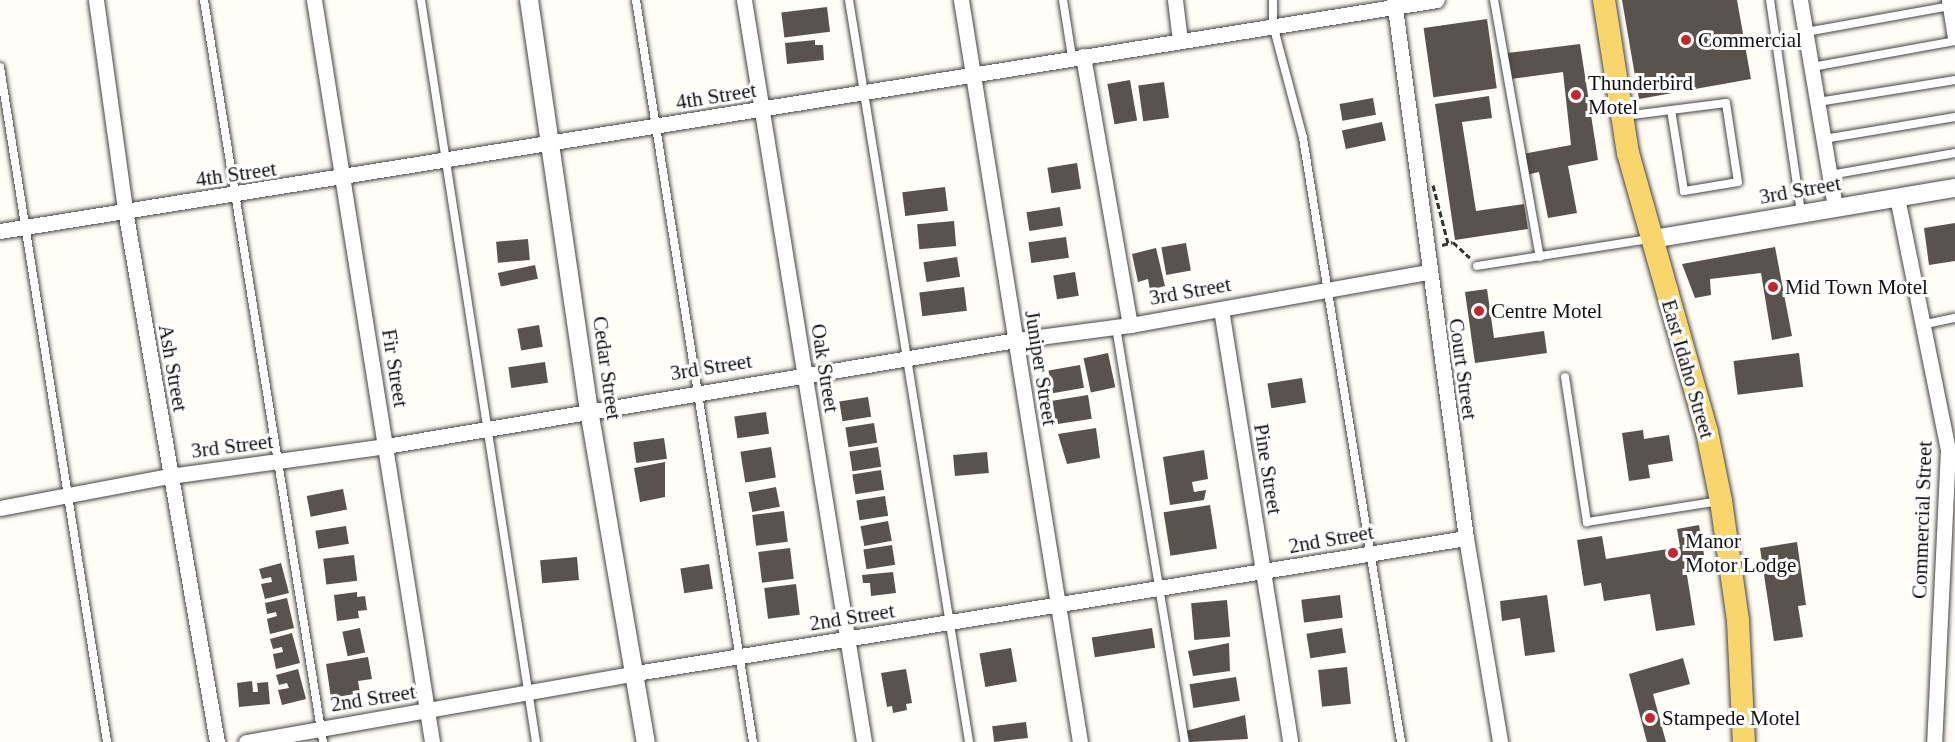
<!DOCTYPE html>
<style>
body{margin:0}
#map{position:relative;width:1955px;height:742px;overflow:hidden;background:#fffdf5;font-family:Georgia,serif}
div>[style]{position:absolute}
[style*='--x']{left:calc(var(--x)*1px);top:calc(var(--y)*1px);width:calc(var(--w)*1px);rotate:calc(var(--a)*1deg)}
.building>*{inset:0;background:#5a524d;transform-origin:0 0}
.path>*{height:3px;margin-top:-1.5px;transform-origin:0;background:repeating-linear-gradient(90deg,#333 0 6px,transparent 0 9px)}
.roads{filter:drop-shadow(0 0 2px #444) drop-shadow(0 0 2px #444)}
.service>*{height:8px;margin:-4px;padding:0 4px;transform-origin:4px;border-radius:4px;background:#fff}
.minor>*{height:15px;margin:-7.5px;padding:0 7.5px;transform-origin:7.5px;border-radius:7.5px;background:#fff}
.tertiary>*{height:18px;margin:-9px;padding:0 9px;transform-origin:9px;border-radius:9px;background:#fff}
.primary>*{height:22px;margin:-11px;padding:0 11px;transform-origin:11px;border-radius:11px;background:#f9d66b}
.dots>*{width:16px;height:16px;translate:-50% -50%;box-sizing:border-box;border:3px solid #fff;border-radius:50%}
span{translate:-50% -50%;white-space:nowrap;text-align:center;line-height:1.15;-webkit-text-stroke:6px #fff;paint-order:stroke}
.poi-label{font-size:21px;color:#111}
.left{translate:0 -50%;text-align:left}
.street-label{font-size:21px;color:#111}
</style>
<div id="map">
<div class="building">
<div style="clip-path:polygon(1622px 0,1737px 0,1751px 79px,1639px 99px)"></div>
<div style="left:827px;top:7px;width:25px;height:46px;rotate:83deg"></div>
<div style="left:1487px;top:19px;width:70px;height:64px;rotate:82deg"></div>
<div style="clip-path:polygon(815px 40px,815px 45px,823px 45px,824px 60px,787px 64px,785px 43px)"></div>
<div style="clip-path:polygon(1580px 44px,1598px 160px,1568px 166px,1577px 213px,1548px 218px,1539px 172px,1526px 175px,1523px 154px,1571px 145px,1563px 72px,1511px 79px,1507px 53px)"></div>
<div style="left:1130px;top:80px;width:41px;height:23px;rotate:80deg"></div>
<div style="left:1164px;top:82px;width:36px;height:26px;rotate:82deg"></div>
<div style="clip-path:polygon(1489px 96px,1492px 118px,1462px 122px,1476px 211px,1524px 204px,1528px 229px,1455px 240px,1435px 104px)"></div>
<div style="left:1373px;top:98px;width:17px;height:34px;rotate:80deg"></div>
<div style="left:1382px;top:122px;width:19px;height:41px;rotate:78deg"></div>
<div style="left:1077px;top:163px;width:26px;height:30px;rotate:81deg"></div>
<div style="left:945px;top:187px;width:24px;height:43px;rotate:83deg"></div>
<div style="left:1060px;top:207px;width:19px;height:34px;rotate:81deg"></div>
<div style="left:954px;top:221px;width:25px;height:37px;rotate:85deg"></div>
<div style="clip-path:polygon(1955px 223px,1955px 261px,1929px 265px,1924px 228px)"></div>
<div style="left:1066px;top:237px;width:21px;height:38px;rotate:82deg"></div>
<div style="left:528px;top:239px;width:21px;height:32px;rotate:85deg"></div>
<div style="left:1186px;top:243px;width:28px;height:25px;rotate:80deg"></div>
<div style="clip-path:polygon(1775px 247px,1792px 336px,1772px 340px,1761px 273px,1710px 279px,1711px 295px,1695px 298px,1682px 264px)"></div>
<div style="clip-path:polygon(1156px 248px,1165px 286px,1150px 290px,1148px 279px,1138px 282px,1132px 254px)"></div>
<div style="left:957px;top:257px;width:20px;height:34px;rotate:81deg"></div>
<div style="left:535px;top:265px;width:14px;height:38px;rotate:78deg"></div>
<div style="left:1075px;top:272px;width:24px;height:22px;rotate:81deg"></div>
<div style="left:964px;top:287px;width:24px;height:45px;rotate:83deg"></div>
<div style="clip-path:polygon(1487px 289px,1494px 338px,1544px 331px,1547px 353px,1475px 363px,1465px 292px)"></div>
<div style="left:539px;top:325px;width:22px;height:22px;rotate:80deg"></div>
<div style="left:1108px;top:353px;width:35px;height:25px;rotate:78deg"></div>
<div style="left:1799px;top:353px;width:34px;height:66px;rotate:83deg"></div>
<div style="left:545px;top:362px;width:21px;height:37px;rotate:82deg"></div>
<div style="left:1080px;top:365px;width:23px;height:32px;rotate:80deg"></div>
<div style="left:1302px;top:378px;width:25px;height:35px;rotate:81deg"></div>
<div style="left:1088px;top:395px;width:24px;height:36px;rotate:81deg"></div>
<div style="left:868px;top:397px;width:20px;height:29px;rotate:81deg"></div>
<div style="left:766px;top:412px;width:22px;height:32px;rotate:82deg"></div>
<div style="left:874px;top:423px;width:20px;height:29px;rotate:81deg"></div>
<div style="clip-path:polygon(1096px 428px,1100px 458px,1067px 464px,1058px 434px)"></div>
<div style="clip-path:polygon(1643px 430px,1644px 439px,1669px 435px,1673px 461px,1648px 465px,1650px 478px,1629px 481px,1622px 433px)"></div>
<div style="left:664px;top:438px;width:21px;height:31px;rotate:82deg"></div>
<div style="left:771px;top:447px;width:31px;height:31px;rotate:81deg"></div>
<div style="left:878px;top:447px;width:20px;height:29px;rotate:81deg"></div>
<div style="clip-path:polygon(1204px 450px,1208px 479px,1192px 482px,1194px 492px,1206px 490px,1204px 500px,1170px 505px,1163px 457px)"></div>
<div style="left:987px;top:452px;width:21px;height:34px;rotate:85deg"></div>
<div style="clip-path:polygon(665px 462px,665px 497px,640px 502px,634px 468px)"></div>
<div style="left:881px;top:470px;width:20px;height:29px;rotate:81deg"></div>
<div style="left:776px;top:487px;width:20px;height:28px;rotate:79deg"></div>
<div style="left:343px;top:489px;width:21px;height:37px;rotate:79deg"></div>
<div style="left:885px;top:496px;width:20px;height:29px;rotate:81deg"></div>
<div style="left:1210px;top:505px;width:44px;height:47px;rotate:81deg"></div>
<div style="left:784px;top:511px;width:31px;height:32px;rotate:83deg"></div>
<div style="left:888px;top:521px;width:20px;height:28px;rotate:79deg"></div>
<div style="clip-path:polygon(1699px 525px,1706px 566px,1686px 569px,1695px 625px,1656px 631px,1650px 594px,1604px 601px,1601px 583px,1584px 586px,1577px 540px,1602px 536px,1606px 559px,1680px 547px,1677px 529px)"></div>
<div style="left:346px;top:526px;width:18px;height:31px;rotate:81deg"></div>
<div style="clip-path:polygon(1797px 542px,1806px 605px,1798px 606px,1803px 637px,1774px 641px,1760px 548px)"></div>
<div style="left:892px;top:545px;width:20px;height:29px;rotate:81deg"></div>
<div style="left:790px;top:548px;width:31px;height:32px;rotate:83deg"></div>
<div style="left:354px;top:555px;width:26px;height:31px;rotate:83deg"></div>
<div style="left:577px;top:557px;width:23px;height:37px;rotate:85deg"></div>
<div style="clip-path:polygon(281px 563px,289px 593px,265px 599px,261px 584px,272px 582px,271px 577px,262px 579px,259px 569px)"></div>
<div style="left:709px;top:564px;width:25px;height:29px;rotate:81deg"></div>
<div style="clip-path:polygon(893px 572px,896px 593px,871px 596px,870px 583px,863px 583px,862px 575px)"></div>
<div style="left:796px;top:584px;width:31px;height:32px;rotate:83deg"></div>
<div style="clip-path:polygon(357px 592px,357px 597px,365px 596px,367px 610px,358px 611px,359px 618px,337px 621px,334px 595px)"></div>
<div style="left:1340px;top:595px;width:23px;height:39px;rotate:83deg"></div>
<div style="clip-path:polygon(1547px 595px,1555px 652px,1525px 656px,1520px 618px,1502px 621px,1500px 601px)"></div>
<div style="clip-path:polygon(287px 598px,294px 628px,270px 634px,267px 619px,277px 616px,276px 612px,267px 614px,265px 603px)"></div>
<div style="left:1227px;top:600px;width:37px;height:36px;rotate:85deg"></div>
<div style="left:360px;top:628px;width:25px;height:18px;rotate:78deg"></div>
<div style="left:1152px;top:628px;width:20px;height:61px;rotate:81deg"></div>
<div style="left:1342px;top:628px;width:25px;height:36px;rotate:81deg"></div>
<div style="clip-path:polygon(292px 633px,300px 663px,276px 669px,273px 654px,283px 652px,282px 647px,273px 649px,270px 639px)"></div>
<div style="clip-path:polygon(1229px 643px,1230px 671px,1193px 676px,1188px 651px)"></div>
<div style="left:1011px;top:648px;width:34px;height:32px;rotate:80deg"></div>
<div style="clip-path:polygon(368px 657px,372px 679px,358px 681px,360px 693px,331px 698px,326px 664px)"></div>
<div style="clip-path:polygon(1683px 658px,1690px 684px,1653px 694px,1666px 742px,1647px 742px,1629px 674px)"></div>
<div style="left:1347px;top:667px;width:37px;height:29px;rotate:84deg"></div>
<div style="clip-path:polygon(298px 669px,306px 699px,282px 705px,278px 690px,289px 688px,287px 683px,279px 685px,276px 675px)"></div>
<div style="clip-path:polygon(906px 669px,912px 703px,906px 704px,907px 710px,893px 713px,892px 706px,887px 707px,881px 673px)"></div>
<div style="left:1236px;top:677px;width:24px;height:47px;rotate:81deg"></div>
<div style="clip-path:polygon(252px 681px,253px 692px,258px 692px,257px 683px,268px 682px,270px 704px,239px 707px,237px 683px)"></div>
<div style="clip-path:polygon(1245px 715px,1248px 739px,1190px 742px,1186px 731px)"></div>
<div style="left:1026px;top:722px;width:16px;height:34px;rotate:83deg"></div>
</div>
<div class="path">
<div style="--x:1433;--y:185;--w:60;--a:75.5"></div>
<div style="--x:1442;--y:245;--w:11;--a:-15"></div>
<div style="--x:1453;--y:242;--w:23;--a:43"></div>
</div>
<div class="roads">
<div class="service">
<div style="--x:204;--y:0;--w:751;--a:80.89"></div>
<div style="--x:421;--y:0;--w:751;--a:81.19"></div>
<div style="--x:636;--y:0;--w:751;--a:81.04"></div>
<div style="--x:849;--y:0;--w:752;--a:80.81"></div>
<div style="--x:1063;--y:0;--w:58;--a:81"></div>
<div style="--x:1273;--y:0;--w:25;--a:90"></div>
<div style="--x:1273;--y:25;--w:117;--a:75.1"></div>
<div style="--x:1303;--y:138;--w:612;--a:80.78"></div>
<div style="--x:1494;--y:0;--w:261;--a:79.9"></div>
<div style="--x:1770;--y:0;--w:214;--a:81.7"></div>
<div style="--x:1806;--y:32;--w:146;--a:-10.2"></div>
<div style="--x:0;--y:67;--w:683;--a:80.99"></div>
<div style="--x:1812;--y:67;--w:145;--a:-10.3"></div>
<div style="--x:1818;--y:102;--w:139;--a:-9.1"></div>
<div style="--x:1624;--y:116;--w:103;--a:-7.3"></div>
<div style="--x:1726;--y:103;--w:80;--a:81.4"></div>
<div style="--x:1738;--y:182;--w:55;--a:170.5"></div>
<div style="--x:1684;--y:191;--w:82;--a:-99.1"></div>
<div style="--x:1824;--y:139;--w:133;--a:-9.5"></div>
<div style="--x:1830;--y:175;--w:127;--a:-10"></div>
<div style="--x:1477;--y:266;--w:175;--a:-8.9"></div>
<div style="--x:1926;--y:324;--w:30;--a:-12"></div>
<div style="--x:1116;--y:327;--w:421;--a:80.6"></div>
<div style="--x:1565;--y:377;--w:147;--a:81.4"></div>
<div style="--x:1587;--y:522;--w:135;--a:-9"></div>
</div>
<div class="minor">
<div style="--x:96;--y:0;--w:212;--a:82.1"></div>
<div style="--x:125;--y:210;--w:540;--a:80.19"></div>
<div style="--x:314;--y:0;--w:751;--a:80.96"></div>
<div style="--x:744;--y:0;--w:752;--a:80.81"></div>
<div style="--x:961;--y:0;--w:751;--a:80.89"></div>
<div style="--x:1175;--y:0;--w:39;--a:83"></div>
<div style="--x:1394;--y:0;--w:543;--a:82.38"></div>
<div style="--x:1466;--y:538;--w:207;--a:80.5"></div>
<div style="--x:1800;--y:0;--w:209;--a:80.4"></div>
<div style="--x:1949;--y:0;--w:37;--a:81"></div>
<div style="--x:1083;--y:56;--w:273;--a:80.1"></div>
<div style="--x:1897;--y:197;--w:257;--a:78.6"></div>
<div style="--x:1948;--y:449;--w:293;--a:92.7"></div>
<div style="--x:0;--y:231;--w:1455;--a:-9.13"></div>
<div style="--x:1221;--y:309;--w:438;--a:80.9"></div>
<div style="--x:0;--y:508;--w:173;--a:-10.7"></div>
<div style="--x:170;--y:476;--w:218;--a:-7.9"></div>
<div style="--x:386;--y:446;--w:639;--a:-9.55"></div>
<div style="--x:1016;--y:340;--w:115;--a:-7.5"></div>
<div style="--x:1130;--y:325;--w:304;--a:-10.1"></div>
<div style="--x:246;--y:742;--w:396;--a:-10"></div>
<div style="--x:636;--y:673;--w:841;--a:-9.24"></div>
</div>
<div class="tertiary">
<div style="--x:529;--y:0;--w:414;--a:81.7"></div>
<div style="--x:589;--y:410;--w:337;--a:80.3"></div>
<div style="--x:1653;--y:239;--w:306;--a:-9.6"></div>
</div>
<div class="primary">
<div style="--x:1604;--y:0;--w:155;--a:81.1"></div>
<div style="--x:1628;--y:153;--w:290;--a:74.2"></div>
<div style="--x:1707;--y:432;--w:70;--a:78.5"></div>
<div style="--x:1721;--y:501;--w:121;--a:81.9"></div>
<div style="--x:1738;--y:621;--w:121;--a:87.2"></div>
</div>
</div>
<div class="dots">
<div style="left:1686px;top:40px;background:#c4262e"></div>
<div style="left:1576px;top:95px;background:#c4262e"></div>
<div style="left:1773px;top:287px;background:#c4262e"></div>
<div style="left:1479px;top:311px;background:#c4262e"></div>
<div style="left:1673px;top:553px;background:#c4262e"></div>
<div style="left:1650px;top:718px;background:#c4262e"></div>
</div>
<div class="poi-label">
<span class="left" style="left:1698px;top:40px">Commercial</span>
<span class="left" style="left:1588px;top:95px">Thunderbird<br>Motel</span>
<span class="left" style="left:1785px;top:287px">Mid Town Motel</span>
<span class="left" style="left:1491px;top:311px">Centre Motel</span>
<span class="left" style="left:1685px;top:553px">Manor<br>Motor Lodge</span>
<span class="left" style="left:1662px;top:718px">Stampede Motel</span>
</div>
<div class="street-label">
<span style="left:716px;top:96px;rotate:-9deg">4th Street</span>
<span style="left:236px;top:174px;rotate:-8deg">4th Street</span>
<span style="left:1800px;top:190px;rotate:-10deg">3rd Street</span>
<span style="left:1190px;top:291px;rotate:-10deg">3rd Street</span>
<span style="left:711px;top:367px;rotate:-9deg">3rd Street</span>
<span style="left:173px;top:368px;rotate:80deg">Ash Street</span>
<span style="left:395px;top:368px;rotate:81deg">Fir Street</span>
<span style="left:607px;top:368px;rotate:82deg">Cedar Street</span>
<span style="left:825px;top:368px;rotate:81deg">Oak Street</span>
<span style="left:1041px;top:368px;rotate:81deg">Juniper Street</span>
<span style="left:1463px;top:369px;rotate:82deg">Court Street</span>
<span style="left:1688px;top:369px;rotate:74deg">East Idaho Street</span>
<span style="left:232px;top:446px;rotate:-7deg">3rd Street</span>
<span style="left:1268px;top:469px;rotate:81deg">Pine Street</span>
<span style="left:1922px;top:520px;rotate:-88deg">Commercial Street</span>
<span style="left:1331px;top:539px;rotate:-10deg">2nd Street</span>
<span style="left:852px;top:617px;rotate:-9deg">2nd Street</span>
<span style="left:373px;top:698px;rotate:-9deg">2nd Street</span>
</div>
</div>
